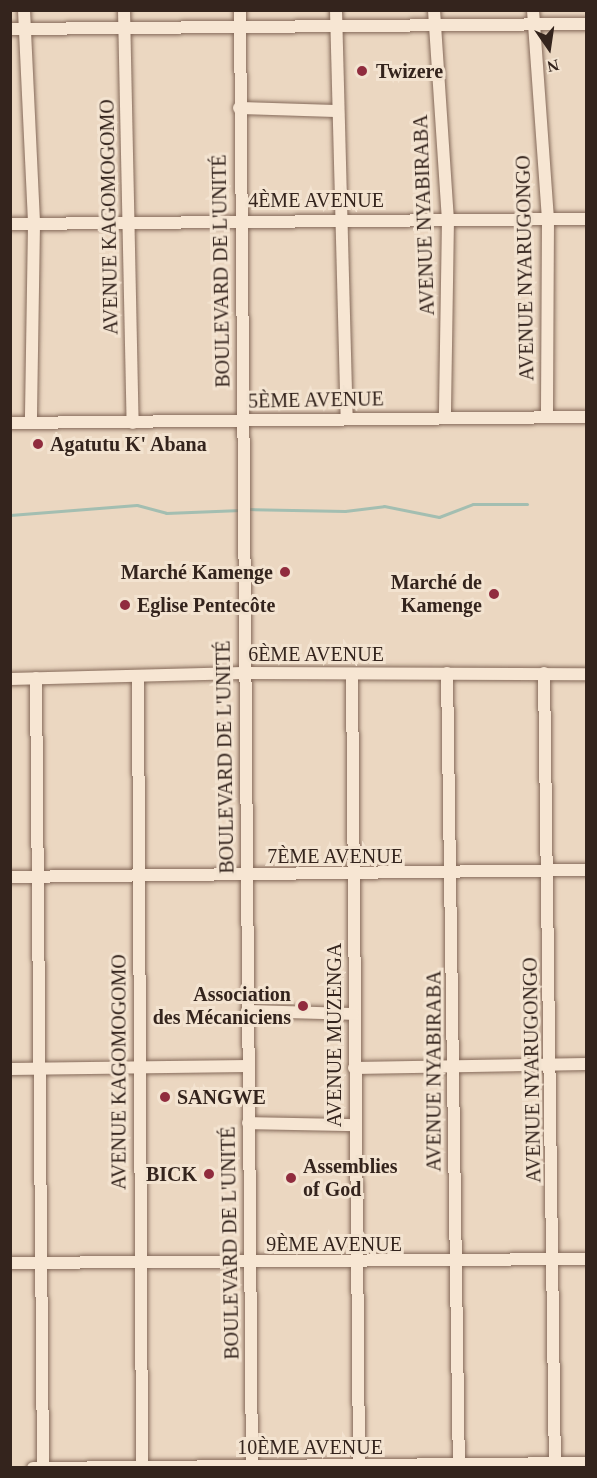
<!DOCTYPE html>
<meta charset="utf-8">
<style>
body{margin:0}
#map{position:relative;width:597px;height:1478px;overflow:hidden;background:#ebd7c1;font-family:Georgia,serif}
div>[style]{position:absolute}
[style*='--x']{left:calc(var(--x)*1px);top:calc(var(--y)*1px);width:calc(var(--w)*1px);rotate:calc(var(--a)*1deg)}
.stream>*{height:3px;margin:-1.5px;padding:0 1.5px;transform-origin:1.5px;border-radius:1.5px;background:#a3beb1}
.roads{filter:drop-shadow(0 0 2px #846959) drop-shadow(0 0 2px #846959)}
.minor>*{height:12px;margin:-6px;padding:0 6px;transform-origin:6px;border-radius:6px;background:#f7e6d3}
.dots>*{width:16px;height:16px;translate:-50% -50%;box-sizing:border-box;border:3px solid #f3e3d0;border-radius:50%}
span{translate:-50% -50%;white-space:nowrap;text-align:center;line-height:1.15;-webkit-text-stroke:6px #f3e3d0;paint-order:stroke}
.poi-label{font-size:20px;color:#34241d;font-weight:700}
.left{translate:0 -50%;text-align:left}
.right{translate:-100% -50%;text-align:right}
.street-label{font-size:20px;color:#34241d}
.frame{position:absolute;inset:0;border:12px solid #34241d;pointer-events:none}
.north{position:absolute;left:519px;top:18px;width:60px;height:60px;-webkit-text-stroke:4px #f3e3d0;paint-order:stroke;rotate:167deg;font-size:16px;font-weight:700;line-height:24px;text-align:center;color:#34241d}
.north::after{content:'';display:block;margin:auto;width:21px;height:27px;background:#34241d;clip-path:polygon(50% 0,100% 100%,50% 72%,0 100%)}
</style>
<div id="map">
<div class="stream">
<div style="--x:247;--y:509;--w:98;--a:1.2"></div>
<div style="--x:345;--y:511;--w:39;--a:-7"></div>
<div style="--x:384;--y:506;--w:56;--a:11.3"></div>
<div style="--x:439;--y:517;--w:36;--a:-21"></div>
<div style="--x:473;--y:504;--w:54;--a:0"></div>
<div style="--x:10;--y:515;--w:127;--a:-4.5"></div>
<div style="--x:137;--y:505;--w:30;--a:15"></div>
<div style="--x:166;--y:513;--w:75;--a:-2.3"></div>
</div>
<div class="roads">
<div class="minor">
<div style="--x:24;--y:10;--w:214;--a:87.3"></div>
<div style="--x:34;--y:224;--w:199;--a:90.9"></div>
<div style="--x:124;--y:10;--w:413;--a:88.8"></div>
<div style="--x:240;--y:10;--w:1458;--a:89.53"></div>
<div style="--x:336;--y:10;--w:409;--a:88.5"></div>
<div style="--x:434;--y:10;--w:209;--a:86.2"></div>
<div style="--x:448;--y:219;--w:199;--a:90.9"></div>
<div style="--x:533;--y:10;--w:210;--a:85.9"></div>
<div style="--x:548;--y:219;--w:198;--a:90.3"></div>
<div style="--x:10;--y:29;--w:576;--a:-0.5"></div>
<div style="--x:239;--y:108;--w:98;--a:1.8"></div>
<div style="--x:10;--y:224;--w:576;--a:-0.5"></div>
<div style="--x:10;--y:423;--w:576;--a:-0.6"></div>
<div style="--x:447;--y:673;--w:795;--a:89.14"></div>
<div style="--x:544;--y:673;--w:795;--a:89.21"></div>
<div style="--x:352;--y:674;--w:794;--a:89.49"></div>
<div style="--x:138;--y:676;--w:792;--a:89.71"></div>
<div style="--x:36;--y:678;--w:790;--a:89.49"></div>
<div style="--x:10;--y:679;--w:233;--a:-1.5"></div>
<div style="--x:243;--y:673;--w:343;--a:0.2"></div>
<div style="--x:10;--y:877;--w:576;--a:-0.7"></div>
<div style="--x:247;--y:1011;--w:106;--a:1.6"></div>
<div style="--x:354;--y:1068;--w:232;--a:-1"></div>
<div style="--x:10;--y:1069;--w:238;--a:-0.7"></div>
<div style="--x:248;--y:1123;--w:105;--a:1.1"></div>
<div style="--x:10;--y:1263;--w:576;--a:-0.4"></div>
<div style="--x:33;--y:1468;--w:553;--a:-0.52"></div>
</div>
</div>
<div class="dots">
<div style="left:362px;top:71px;background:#902c3e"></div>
<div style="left:38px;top:444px;background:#902c3e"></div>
<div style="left:285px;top:572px;background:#902c3e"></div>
<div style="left:494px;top:594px;background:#902c3e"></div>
<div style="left:125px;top:605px;background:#902c3e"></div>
<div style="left:303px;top:1006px;background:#902c3e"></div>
<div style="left:165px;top:1097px;background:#902c3e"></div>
<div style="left:209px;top:1174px;background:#902c3e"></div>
<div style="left:291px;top:1178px;background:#902c3e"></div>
</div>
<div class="poi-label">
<span class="left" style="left:376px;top:71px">Twizere</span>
<span class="left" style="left:50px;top:444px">Agatutu K' Abana</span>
<span class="right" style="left:273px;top:572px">Marché Kamenge</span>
<span class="right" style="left:482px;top:594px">Marché de<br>Kamenge</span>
<span class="left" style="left:137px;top:605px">Eglise Pentecôte</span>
<span class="right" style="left:291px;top:1006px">Association<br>des Mécaniciens</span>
<span class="left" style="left:177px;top:1097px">SANGWE</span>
<span class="left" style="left:303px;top:1178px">Assemblies<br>of God</span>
<span class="right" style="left:197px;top:1174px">BICK</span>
</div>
<div class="street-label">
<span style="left:316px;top:200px">4ÈME AVENUE</span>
<span style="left:424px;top:215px;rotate:-92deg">AVENUE NYABIRABA</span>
<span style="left:109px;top:217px;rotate:-91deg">AVENUE KAGOMOGOMO</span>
<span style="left:525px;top:268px;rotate:-91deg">AVENUE NYARUGONGO</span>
<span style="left:221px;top:271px;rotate:-91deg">BOULEVARD DE L'UNITÉ</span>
<span style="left:316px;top:400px;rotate:-1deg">5ÈME AVENUE</span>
<span style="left:316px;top:654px">6ÈME AVENUE</span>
<span style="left:225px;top:757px;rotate:-91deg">BOULEVARD DE L'UNITÉ</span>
<span style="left:335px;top:856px">7ÈME AVENUE</span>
<span style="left:334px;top:1035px;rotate:-90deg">AVENUE MUZENGA</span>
<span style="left:532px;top:1070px;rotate:-91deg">AVENUE NYARUGONGO</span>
<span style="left:434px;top:1071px;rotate:-90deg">AVENUE NYABIRABA</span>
<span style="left:119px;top:1072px;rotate:-90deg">AVENUE KAGOMOGOMO</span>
<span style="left:230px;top:1243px;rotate:-91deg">BOULEVARD DE L'UNITÉ</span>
<span style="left:334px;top:1244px">9ÈME AVENUE</span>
<span style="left:310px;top:1447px">10ÈME AVENUE</span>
</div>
<div class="frame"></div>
<div class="north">N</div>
</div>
